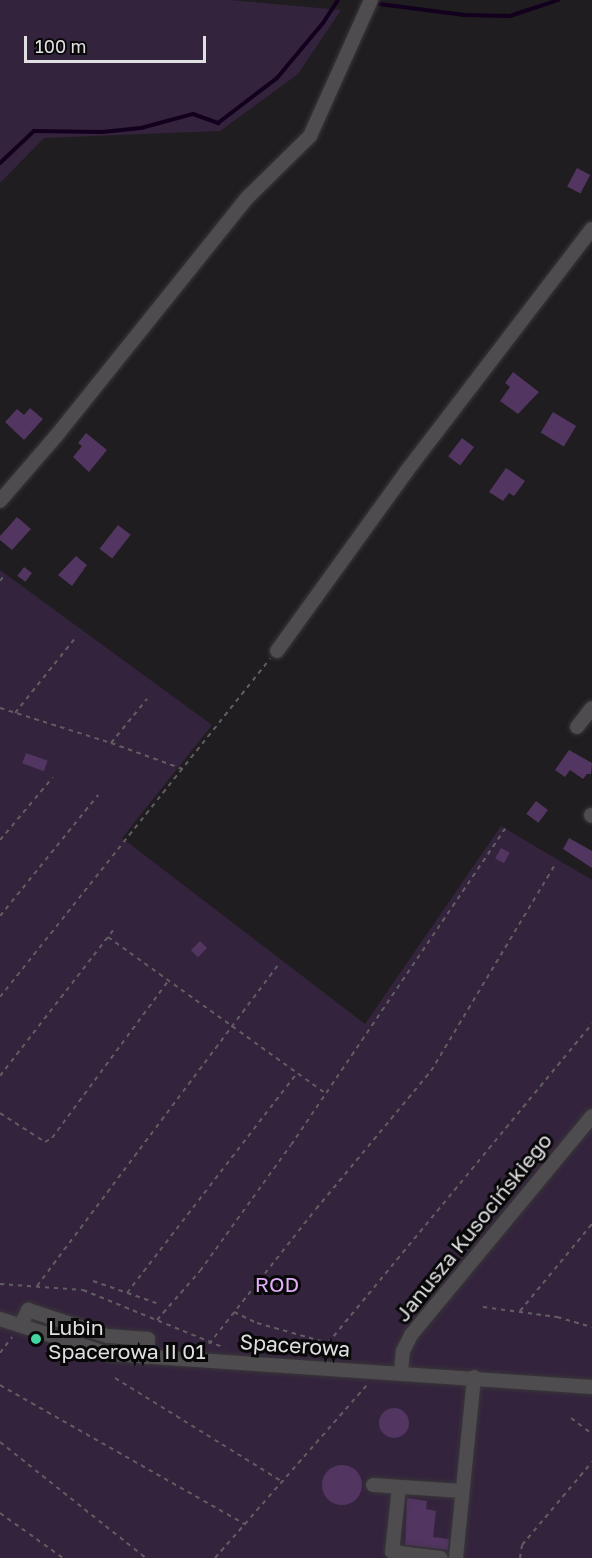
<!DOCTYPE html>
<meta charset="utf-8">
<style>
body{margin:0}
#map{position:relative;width:592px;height:1558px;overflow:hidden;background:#1f1d1f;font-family:"Golos Text",sans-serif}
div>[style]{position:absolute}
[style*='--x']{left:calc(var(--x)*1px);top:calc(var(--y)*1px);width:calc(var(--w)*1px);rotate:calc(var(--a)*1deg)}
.green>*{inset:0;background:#34233d}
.stream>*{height:4px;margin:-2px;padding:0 2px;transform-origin:2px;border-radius:2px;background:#13001e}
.building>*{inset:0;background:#533561;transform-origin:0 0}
.round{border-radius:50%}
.path>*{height:2px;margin-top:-1px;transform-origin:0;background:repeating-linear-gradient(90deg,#605e60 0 4.5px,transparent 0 9px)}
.roads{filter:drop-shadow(0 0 2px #383739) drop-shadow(0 0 2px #383739)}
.minor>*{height:14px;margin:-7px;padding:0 7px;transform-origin:7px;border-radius:7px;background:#4e4c4e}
.dots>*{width:16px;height:16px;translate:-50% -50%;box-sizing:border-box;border:3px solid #080809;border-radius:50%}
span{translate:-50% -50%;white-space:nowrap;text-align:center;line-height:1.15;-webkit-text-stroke:6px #080809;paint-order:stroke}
.street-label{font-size:21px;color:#e0dfe1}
.park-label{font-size:21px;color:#e0aff7}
.poi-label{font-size:21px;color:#e0dfe1}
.left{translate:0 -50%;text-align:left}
.scale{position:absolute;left:24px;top:36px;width:182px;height:27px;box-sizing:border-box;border:3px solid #e0dfe1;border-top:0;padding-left:8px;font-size:18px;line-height:21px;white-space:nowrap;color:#e0dfe1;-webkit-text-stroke:4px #080809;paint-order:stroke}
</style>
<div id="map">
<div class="green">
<div style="clip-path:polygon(0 0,230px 0,341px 10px,298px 74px,220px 131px,44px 138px,0 183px)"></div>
<div style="clip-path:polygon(0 570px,212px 725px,122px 838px,365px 1024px,501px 826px,592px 880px,592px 1558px,0 1558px)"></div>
</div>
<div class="stream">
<div style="--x:379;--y:4;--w:86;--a:7.4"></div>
<div style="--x:464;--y:15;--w:46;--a:1.2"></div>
<div style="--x:510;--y:16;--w:51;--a:-18.4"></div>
<div style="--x:0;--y:163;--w:47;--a:-43.3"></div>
<div style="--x:34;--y:131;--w:68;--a:0.8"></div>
<div style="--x:102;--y:132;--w:39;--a:-6"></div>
<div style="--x:141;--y:128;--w:54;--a:-15.1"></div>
<div style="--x:193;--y:114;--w:27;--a:20"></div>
<div style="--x:218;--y:123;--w:74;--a:-37.3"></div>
<div style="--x:277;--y:78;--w:72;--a:-50.1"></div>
<div style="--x:323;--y:23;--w:27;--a:-57"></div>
</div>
<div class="building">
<div style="left:577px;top:168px;width:15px;height:21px;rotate:28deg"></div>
<div style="clip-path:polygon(513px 372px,539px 392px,518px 414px,500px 401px,510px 387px,505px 383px)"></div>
<div style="clip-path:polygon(30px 408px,43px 419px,24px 440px,5px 422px,17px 409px,24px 415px)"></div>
<div style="left:553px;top:412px;width:27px;height:24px;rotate:31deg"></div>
<div style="clip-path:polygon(86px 433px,107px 450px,89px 472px,73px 457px,82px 446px,78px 443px)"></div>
<div style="left:462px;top:438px;width:15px;height:23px;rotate:37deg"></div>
<div style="clip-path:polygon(506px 468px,525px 481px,514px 496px,509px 493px,503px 501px,489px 492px)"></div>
<div style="clip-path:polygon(17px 517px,31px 529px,12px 550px,0 540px,0 536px)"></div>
<div style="left:118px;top:525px;width:16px;height:30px;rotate:38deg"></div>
<div style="clip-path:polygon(76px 556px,87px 565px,72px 586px,58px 575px)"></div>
<div style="left:24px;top:567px;width:10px;height:11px;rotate:37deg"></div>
<div style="clip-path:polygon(569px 750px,592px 763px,591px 774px,587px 774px,583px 779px,570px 770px,565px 777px,555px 770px)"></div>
<div style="left:26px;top:753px;width:23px;height:11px;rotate:20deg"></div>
<div style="left:536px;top:801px;width:15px;height:16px;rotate:37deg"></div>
<div style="clip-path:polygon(569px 838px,592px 851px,592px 868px,563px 849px)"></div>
<div style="left:501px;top:848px;width:10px;height:12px;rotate:29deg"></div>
<div style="left:200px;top:941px;width:10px;height:13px;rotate:45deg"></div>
<div class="round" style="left:379px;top:1408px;width:30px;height:30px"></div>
<div class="round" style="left:322px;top:1465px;width:40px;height:40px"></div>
<div style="clip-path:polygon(407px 1498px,427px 1501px,426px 1509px,436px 1511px,433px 1537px,449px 1539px,448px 1550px,405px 1545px)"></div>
</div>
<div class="path">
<div style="--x:0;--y:581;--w:5;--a:-53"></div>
<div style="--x:0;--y:708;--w:116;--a:17.5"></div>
<div style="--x:111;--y:743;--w:77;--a:19.9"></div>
<div style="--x:15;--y:713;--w:97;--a:-51.2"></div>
<div style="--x:111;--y:743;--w:57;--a:-50.7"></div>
<div style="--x:0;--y:840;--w:82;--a:-49.9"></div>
<div style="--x:0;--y:916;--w:156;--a:-51"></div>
<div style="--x:108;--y:937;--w:266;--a:35.7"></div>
<div style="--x:0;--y:997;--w:433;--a:-51.4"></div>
<div style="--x:0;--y:1076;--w:186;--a:-52.2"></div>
<div style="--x:0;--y:1113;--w:54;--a:32.8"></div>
<div style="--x:45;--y:1142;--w:8;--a:-30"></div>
<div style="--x:52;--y:1138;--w:197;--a:-53.5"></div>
<div style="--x:93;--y:1281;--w:67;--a:19.2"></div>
<div style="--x:0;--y:1284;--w:83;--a:4.1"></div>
<div style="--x:83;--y:1290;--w:153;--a:22.2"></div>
<div style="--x:37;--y:1286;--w:403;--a:-53.1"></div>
<div style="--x:127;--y:1293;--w:278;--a:-52.3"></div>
<div style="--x:483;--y:1307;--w:75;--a:7.7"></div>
<div style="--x:557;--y:1317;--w:36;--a:16"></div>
<div style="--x:520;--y:1311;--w:113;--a:-50.4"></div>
<div style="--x:234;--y:1312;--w:25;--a:26"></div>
<div style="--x:257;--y:1323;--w:74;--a:15.7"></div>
<div style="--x:328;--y:1343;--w:18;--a:47"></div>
<div style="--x:157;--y:1320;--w:65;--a:-48.7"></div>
<div style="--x:200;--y:1271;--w:155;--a:-54.2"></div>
<div style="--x:291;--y:1145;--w:382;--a:-55.9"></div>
<div style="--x:328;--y:1343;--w:414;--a:-50.4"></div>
<div style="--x:209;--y:1344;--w:172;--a:-51.6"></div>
<div style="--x:316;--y:1209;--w:180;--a:-50.2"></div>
<div style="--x:431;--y:1071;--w:243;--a:-59"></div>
<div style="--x:0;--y:1353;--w:20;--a:-53"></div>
<div style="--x:115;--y:1378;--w:198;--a:31.8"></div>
<div style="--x:0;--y:1385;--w:282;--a:29.6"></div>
<div style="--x:571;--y:1418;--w:26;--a:37"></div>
<div style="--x:0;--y:1442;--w:186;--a:38.5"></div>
<div style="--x:0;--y:1513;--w:77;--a:35.5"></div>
<div style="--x:215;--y:1558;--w:232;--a:-48.7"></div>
<div style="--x:520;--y:1558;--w:13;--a:-81"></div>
<div style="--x:522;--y:1545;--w:109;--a:-49.9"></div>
</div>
<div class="roads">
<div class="minor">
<div style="--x:0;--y:501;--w:87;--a:-49.2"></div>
<div style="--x:57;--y:435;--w:305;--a:-51.3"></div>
<div style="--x:248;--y:197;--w:87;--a:-44.5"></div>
<div style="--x:310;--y:136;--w:149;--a:-65.8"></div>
<div style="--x:277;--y:651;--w:221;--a:-54.2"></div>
<div style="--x:406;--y:472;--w:306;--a:-52.6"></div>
<div style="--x:577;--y:727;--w:24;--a:-52"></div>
<div style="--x:591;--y:815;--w:1;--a:45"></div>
<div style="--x:0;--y:1319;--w:114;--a:17.8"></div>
<div style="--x:109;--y:1354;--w:484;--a:3.9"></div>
<div style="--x:21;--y:1325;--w:17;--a:-65"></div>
<div style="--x:28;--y:1310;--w:83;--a:18.2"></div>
<div style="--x:107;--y:1336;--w:41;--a:4.2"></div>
<div style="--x:148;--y:1339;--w:18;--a:93"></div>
<div style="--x:401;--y:1372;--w:21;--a:-85"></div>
<div style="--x:403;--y:1351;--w:18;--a:-63"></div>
<div style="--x:411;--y:1335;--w:284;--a:-50.4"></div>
<div style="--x:373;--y:1485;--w:89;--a:3.9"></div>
<div style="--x:399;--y:1487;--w:65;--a:96.1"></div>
<div style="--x:392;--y:1552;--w:49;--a:7"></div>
<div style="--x:456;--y:1558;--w:182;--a:-84.3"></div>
</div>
</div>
<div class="dots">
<div style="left:36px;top:1339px;background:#44d49f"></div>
</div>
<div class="street-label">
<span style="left:473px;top:1227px;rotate:-51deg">Janusza Kusocińskiego</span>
<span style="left:295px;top:1345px;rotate:4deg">Spacerowa</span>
</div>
<div class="park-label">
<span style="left:277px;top:1284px">ROD</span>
</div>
<div class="poi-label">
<span class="left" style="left:48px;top:1339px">Lubin<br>Spacerowa II 01</span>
</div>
<div class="scale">100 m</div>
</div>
